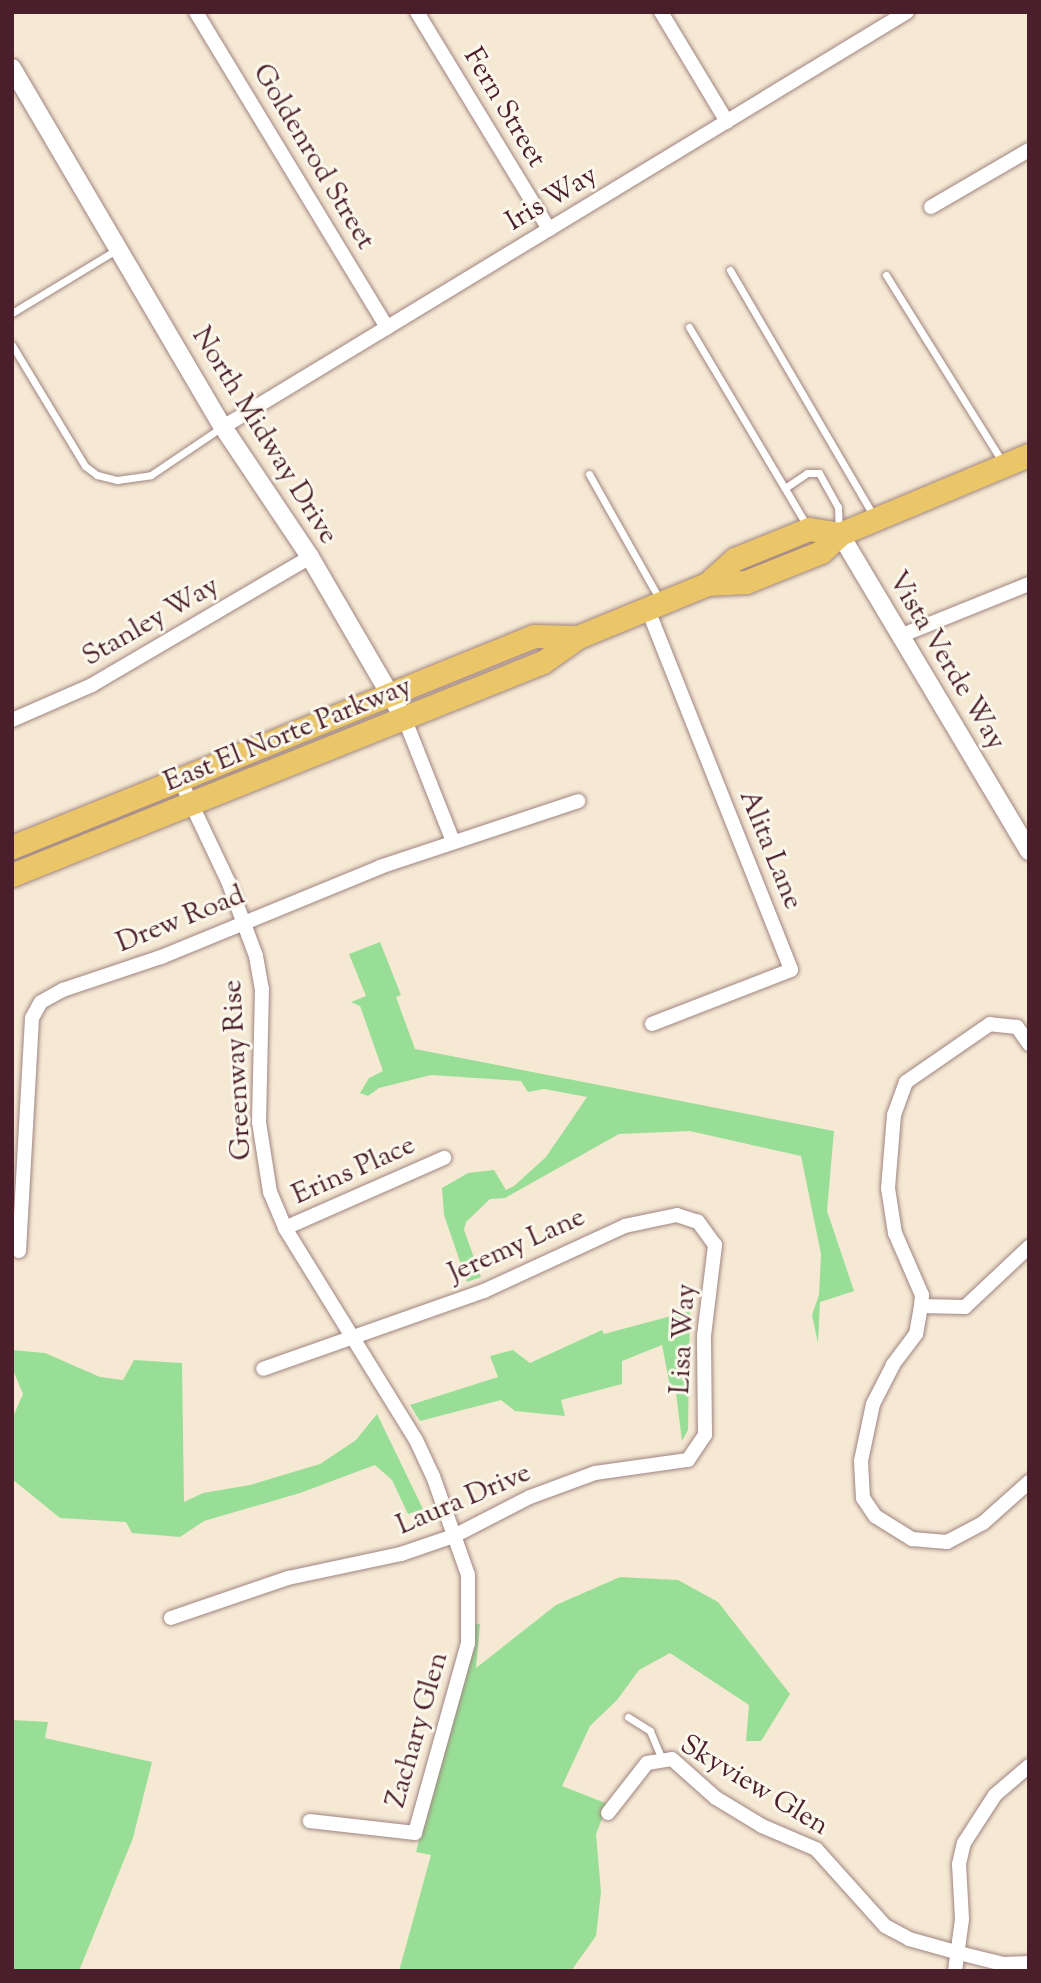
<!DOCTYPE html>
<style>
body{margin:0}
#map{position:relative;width:1041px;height:1983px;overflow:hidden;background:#f6e9d4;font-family:"Sorts Mill Goudy",serif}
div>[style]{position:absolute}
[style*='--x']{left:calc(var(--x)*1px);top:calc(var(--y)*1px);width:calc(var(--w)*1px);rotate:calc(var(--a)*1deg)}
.green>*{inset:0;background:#99de96}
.roads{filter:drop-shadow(0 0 2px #a08480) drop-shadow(0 0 2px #a08480)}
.service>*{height:7px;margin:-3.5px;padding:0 3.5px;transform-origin:3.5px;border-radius:3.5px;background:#fff}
.minor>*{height:14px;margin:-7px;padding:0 7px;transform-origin:7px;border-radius:7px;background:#fff}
.tertiary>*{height:18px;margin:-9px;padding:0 9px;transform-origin:9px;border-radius:9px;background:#fff}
.primary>*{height:23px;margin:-11.5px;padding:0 11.5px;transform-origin:11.5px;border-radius:11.5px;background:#ebc669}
span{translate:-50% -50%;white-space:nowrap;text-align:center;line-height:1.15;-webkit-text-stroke:6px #fbf7ec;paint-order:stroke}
.street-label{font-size:28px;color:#4a1f2b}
.frame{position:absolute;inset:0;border:14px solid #4a1f2b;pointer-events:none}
</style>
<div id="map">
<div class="green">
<div style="clip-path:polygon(380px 942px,401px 995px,396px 997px,415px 1049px,834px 1131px,827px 1211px,854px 1291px,820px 1302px,818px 1343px,812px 1315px,819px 1295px,821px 1254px,801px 1156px,690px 1131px,619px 1134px,505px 1198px,490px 1199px,466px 1222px,464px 1230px,481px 1277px,467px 1282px,444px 1215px,442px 1188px,468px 1173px,494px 1170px,506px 1190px,514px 1186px,546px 1157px,587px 1097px,544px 1089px,528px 1092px,521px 1081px,431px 1075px,379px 1088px,368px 1096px,360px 1093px,369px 1078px,383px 1071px,360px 1006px,351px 1002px,366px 996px,349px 954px)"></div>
<div style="clip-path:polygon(690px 1311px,688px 1430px,682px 1441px,676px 1393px,670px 1386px,662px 1345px,622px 1361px,622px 1384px,561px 1400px,565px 1416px,515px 1411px,501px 1400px,420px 1421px,410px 1405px,498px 1377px,490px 1356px,513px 1350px,530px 1363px,602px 1330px,604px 1334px)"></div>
<div style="clip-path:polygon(12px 1350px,45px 1353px,100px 1377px,123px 1380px,134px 1360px,182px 1363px,184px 1502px,203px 1493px,250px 1485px,320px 1464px,356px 1440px,377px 1414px,423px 1509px,408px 1514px,392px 1480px,375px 1465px,300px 1493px,204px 1521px,180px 1537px,132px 1533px,126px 1522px,60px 1518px,12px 1479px,12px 1419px,23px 1394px,12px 1368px)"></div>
<div style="clip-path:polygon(620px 1577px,678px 1580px,718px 1602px,790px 1694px,761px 1741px,746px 1741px,749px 1705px,670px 1653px,639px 1670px,617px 1700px,590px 1726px,562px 1786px,608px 1804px,596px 1834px,601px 1892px,596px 1936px,571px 1971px,399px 1971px,431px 1855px,416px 1852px,475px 1624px,480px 1624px,476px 1668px,556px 1605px)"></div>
<div style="clip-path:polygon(12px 1720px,48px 1722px,45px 1738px,152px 1762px,133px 1838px,79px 1971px,12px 1971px)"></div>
</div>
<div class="roads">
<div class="service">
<div style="--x:730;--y:270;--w:284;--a:59.7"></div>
<div style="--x:886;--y:275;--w:219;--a:58.1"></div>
<div style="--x:12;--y:313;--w:122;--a:-31.2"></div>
<div style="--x:689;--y:327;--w:231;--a:59.3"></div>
<div style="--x:12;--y:345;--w:141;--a:58.9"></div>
<div style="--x:85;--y:466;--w:15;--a:37"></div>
<div style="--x:97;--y:475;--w:21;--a:14"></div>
<div style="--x:117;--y:480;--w:34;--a:-8"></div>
<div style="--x:151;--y:475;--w:86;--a:-34.1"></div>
<div style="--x:589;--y:474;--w:145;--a:60.6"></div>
<div style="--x:785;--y:488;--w:27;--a:-34"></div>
<div style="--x:807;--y:473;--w:12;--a:0"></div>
<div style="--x:819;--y:473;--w:39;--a:61"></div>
<div style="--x:838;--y:507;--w:23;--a:88"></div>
<div style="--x:628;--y:1717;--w:26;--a:32"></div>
<div style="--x:650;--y:1731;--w:30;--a:67"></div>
</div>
<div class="minor">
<div style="--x:196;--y:12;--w:369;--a:58.8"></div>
<div style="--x:417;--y:12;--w:254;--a:58.7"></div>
<div style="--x:661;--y:12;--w:128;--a:59"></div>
<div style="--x:931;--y:207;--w:113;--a:-30.2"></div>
<div style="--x:223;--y:427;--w:800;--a:-31.25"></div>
<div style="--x:648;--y:610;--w:387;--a:68.3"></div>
<div style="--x:791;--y:970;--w:149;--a:158.8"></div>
<div style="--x:900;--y:636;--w:139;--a:-22"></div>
<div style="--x:12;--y:720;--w:87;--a:-23.6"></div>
<div style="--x:92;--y:685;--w:253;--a:-30.4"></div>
<div style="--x:405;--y:720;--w:130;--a:68.4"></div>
<div style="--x:180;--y:780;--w:112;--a:64.6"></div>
<div style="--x:228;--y:881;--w:80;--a:69.5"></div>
<div style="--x:256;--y:956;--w:34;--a:80"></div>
<div style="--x:262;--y:989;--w:133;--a:91.3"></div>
<div style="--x:259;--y:1122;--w:71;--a:81.1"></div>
<div style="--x:270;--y:1192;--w:39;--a:67"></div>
<div style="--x:285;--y:1228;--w:249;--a:58.3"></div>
<div style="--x:416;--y:1440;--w:40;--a:65"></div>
<div style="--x:433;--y:1476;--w:105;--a:70.5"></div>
<div style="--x:468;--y:1575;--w:68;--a:90"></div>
<div style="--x:468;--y:1643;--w:197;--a:105.6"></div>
<div style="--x:415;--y:1833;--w:106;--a:-173.5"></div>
<div style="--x:1029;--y:1044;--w:21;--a:-125"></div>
<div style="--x:1017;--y:1027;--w:27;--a:-174"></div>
<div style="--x:990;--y:1024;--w:102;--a:145.4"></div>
<div style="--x:906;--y:1082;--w:35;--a:110"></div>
<div style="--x:894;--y:1115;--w:73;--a:94.7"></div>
<div style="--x:888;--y:1188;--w:46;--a:81.2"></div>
<div style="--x:895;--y:1233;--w:68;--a:66.5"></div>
<div style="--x:922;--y:1295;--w:11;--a:95"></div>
<div style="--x:921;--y:1306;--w:28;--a:100"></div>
<div style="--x:916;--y:1334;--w:39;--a:127"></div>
<div style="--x:893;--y:1365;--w:44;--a:117.1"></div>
<div style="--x:873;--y:1404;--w:58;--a:101.9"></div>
<div style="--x:861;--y:1461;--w:37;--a:87"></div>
<div style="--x:863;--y:1498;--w:22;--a:56"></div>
<div style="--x:875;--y:1516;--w:44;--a:31.9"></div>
<div style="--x:912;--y:1539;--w:35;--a:5"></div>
<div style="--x:947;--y:1542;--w:41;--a:-27.8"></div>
<div style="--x:983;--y:1523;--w:62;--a:-41.7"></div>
<div style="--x:285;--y:1228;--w:174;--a:-23.8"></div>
<div style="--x:19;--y:1251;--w:233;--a:-86.8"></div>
<div style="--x:32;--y:1018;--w:18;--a:-61"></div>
<div style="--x:41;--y:1002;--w:25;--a:-29"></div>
<div style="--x:63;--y:990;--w:103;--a:-18.6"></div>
<div style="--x:161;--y:957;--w:237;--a:-22.3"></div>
<div style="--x:380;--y:867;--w:209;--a:-18.4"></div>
<div style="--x:921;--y:1306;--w:44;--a:1.3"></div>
<div style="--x:965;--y:1307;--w:88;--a:-43.2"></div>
<div style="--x:171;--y:1618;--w:124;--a:-18.9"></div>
<div style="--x:288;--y:1578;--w:116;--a:-12"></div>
<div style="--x:401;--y:1554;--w:56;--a:-18.8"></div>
<div style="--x:454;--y:1536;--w:85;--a:-27.2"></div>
<div style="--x:530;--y:1497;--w:69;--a:-20.3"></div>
<div style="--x:595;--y:1473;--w:94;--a:-8"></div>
<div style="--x:688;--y:1460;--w:30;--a:-56"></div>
<div style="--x:705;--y:1435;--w:99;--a:-90.6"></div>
<div style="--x:704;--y:1336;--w:92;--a:-83.1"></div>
<div style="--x:715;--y:1245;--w:29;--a:-126"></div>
<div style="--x:698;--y:1222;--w:22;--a:-162"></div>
<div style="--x:677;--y:1215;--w:53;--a:168.1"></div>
<div style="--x:625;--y:1226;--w:155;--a:155.3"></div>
<div style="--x:484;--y:1291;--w:234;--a:160.6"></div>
<div style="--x:608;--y:1813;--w:63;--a:-52"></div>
<div style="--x:647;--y:1763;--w:25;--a:-9"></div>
<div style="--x:672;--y:1759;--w:59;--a:41.6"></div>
<div style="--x:716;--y:1798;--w:54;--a:31.3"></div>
<div style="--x:762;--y:1826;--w:59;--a:23.1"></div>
<div style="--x:816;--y:1849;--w:103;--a:48.1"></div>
<div style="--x:885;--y:1926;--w:27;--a:28"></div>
<div style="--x:909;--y:1939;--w:52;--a:15.6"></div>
<div style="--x:959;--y:1953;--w:45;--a:14"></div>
<div style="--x:1003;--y:1964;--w:26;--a:-2"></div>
<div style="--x:955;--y:1971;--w:52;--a:-82.3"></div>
<div style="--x:962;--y:1919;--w:55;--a:-93.1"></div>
<div style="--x:959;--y:1864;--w:22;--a:-77"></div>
<div style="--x:964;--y:1843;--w:57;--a:-57.1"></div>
<div style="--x:995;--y:1795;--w:45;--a:-40.5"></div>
</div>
<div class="tertiary">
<div style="--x:12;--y:68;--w:416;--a:59.6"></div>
<div style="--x:223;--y:427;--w:156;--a:56.2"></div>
<div style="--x:310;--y:557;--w:189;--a:59.8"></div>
<div style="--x:840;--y:534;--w:369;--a:59.2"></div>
</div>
<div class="primary">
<div style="--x:707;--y:584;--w:39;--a:-3"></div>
<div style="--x:746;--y:582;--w:81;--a:-21.8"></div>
<div style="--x:821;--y:552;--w:26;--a:-43"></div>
<div style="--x:840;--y:534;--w:205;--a:-22.7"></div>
<div style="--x:12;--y:847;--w:563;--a:-22.01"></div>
<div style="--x:534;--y:636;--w:44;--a:1.3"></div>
<div style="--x:12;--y:875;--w:572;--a:-21.86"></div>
<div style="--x:543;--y:662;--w:43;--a:-35.5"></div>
<div style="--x:578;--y:637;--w:139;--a:-22.3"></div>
<div style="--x:707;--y:584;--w:38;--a:-42"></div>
<div style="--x:735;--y:559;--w:80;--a:-22.1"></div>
<div style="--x:809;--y:529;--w:31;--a:9"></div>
</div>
</div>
<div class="street-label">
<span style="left:504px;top:108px;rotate:59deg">Fern Street</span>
<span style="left:313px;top:157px;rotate:59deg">Goldenrod Street</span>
<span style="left:552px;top:199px;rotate:-31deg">Iris Way</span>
<span style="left:264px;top:436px;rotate:58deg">North Midway Drive</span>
<span style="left:151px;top:622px;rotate:-30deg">Stanley Way</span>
<span style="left:946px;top:661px;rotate:59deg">Vista Verde Way</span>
<span style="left:288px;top:735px;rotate:-22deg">East El Norte Parkway</span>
<span style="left:770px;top:850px;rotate:68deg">Alita Lane</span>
<span style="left:181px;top:920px;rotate:-22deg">Drew Road</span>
<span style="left:238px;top:1070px;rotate:-93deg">Greenway Rise</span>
<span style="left:354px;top:1171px;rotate:-24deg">Erins Place</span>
<span style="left:517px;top:1246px;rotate:-24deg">Jeremy Lane</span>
<span style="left:684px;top:1339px;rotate:-87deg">Lisa Way</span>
<span style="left:464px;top:1500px;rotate:-23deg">Laura Drive</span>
<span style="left:418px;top:1730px;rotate:-74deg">Zachary Glen</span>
<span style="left:754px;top:1786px;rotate:31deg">Skyview Glen</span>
</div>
<div class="frame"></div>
</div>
